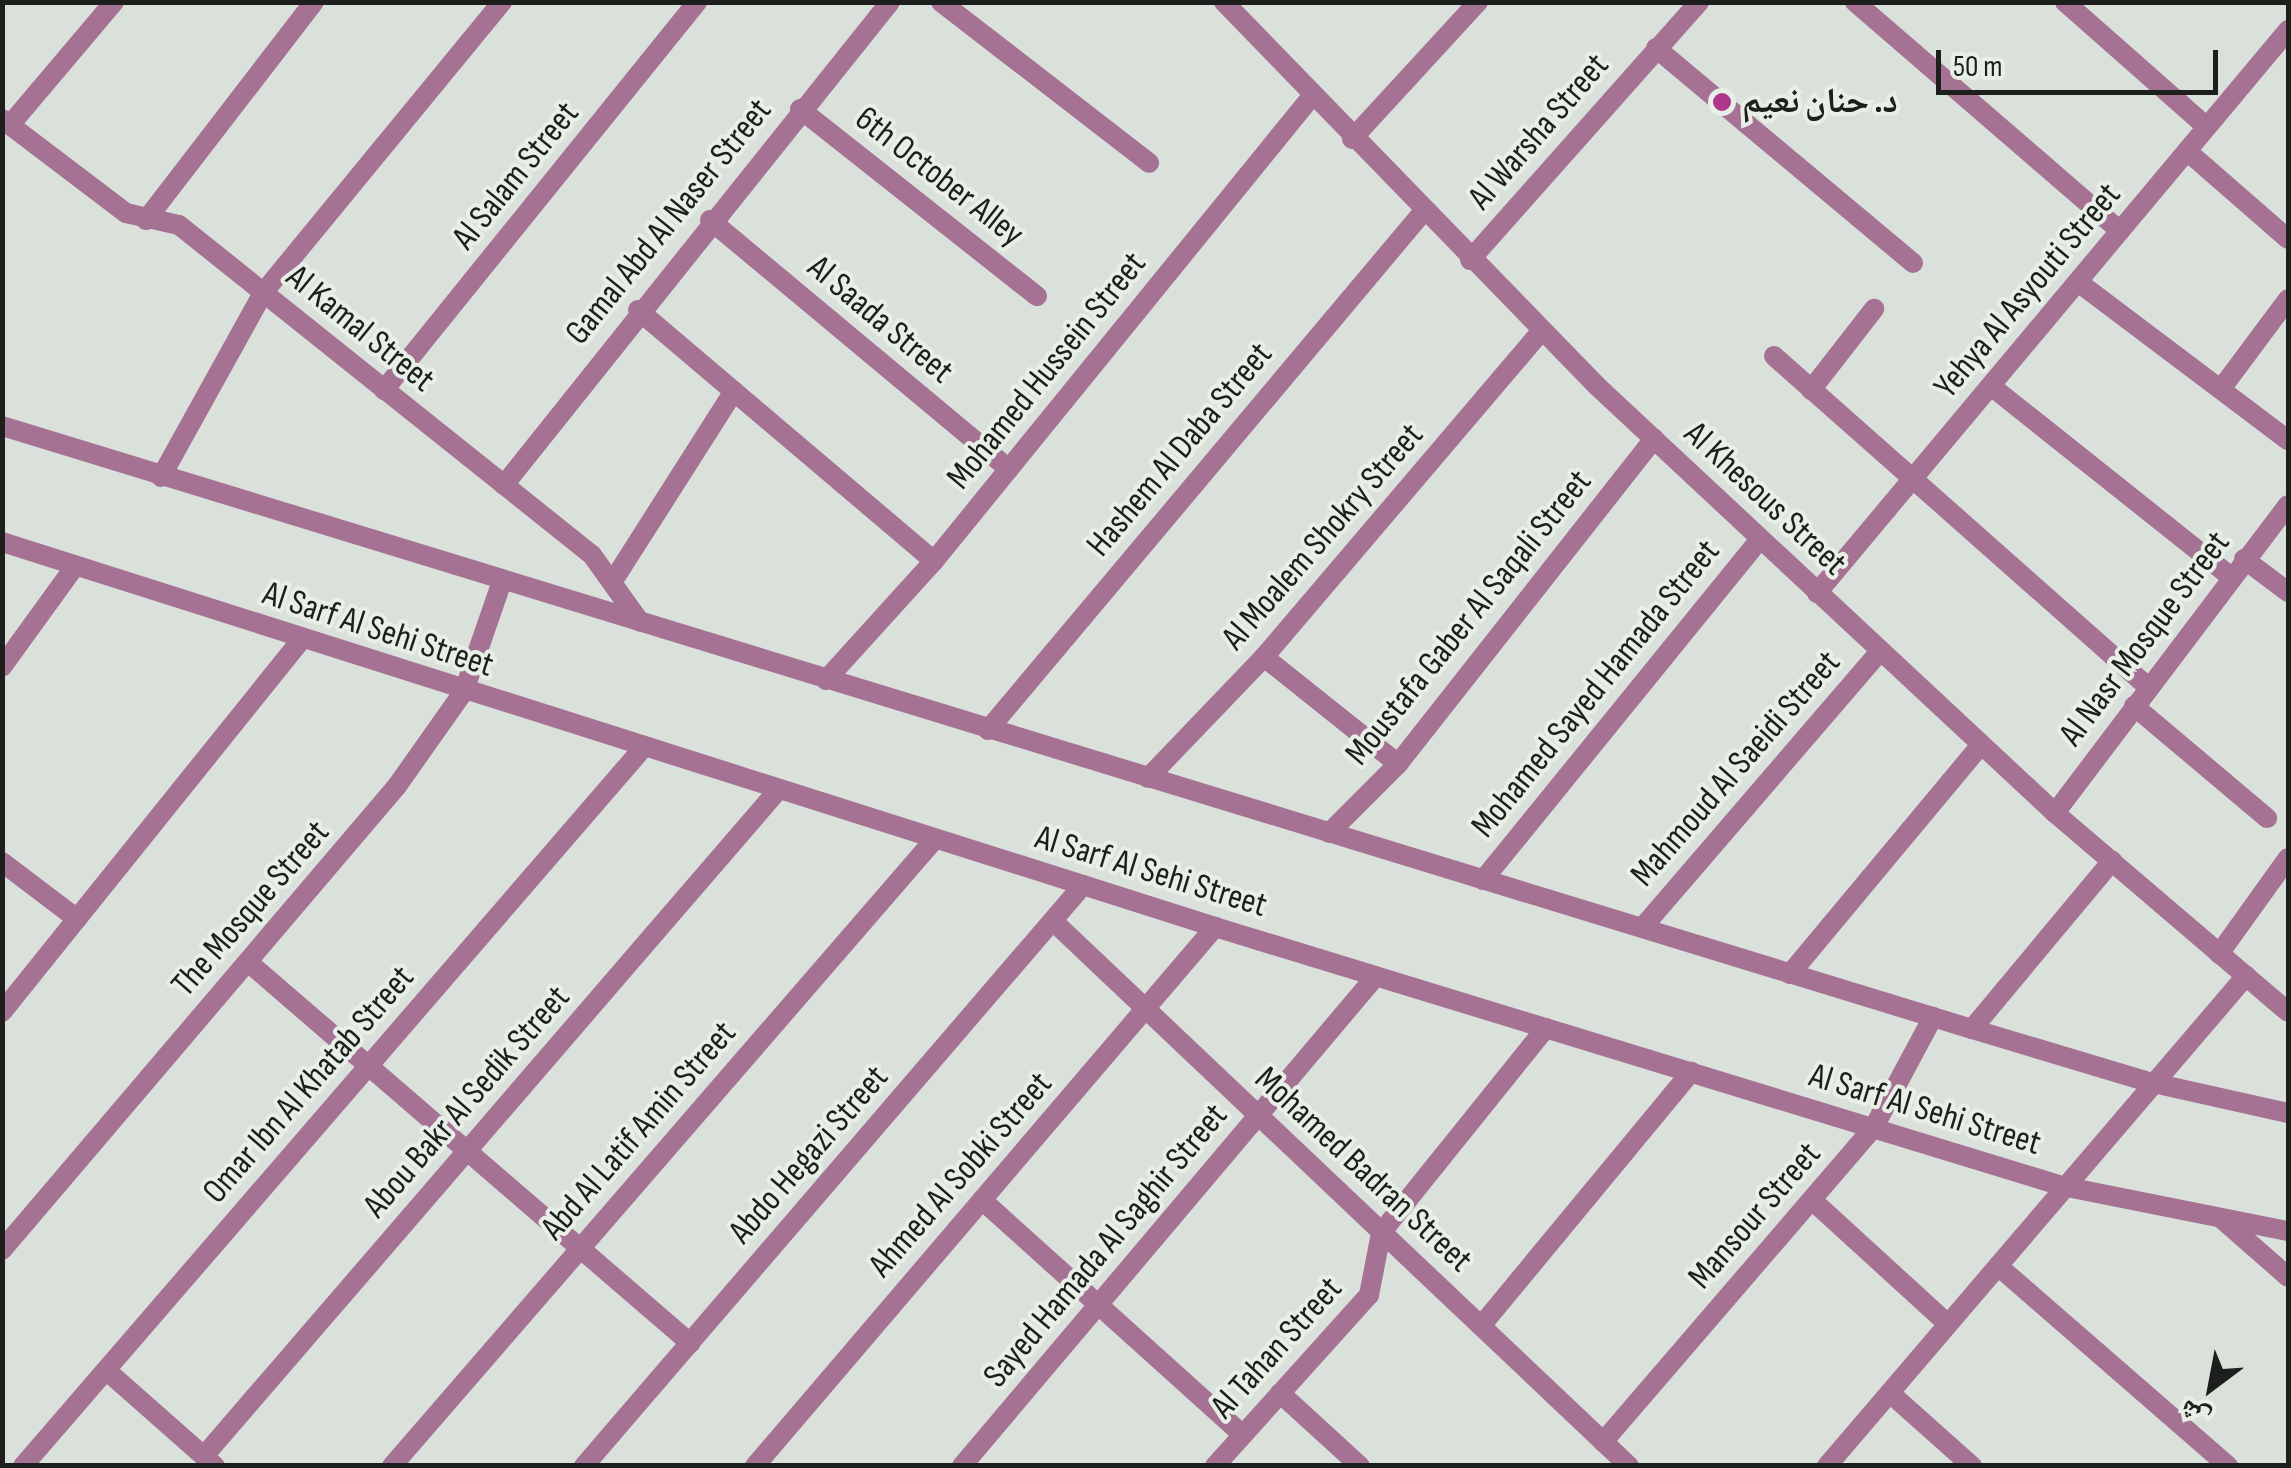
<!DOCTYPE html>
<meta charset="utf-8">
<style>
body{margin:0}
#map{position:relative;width:2291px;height:1468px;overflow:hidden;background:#d9e1da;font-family:"Sofia Sans Condensed","Noto Naskh Arabic",sans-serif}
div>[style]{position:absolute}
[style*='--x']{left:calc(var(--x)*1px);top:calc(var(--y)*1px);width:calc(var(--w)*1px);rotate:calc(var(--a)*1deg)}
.street>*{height:20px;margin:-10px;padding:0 10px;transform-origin:10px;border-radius:10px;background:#a67294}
.dots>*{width:28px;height:28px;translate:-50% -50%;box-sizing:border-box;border:5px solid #e7efe7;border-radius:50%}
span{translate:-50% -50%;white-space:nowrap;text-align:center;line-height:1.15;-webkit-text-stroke:8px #e7efe7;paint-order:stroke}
.poi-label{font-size:35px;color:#1c1f1c;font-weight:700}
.left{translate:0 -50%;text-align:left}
.street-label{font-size:35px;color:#1c1f1c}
.frame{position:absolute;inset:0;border:5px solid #1c1f1c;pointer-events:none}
.north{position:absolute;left:2161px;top:1338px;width:100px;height:100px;-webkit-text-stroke:8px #e7efe7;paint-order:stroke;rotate:212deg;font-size:28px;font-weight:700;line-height:40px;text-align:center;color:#1c1f1c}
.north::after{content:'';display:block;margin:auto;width:35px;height:45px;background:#1c1f1c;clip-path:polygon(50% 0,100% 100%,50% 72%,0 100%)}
.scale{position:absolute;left:1936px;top:50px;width:282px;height:45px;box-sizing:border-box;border:5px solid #1c1f1c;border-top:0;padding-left:12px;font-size:30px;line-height:35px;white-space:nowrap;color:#1c1f1c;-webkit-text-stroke:8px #e7efe7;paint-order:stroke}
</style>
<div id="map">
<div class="street">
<div style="--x:941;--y:2;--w:263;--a:37.7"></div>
<div style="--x:1224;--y:2;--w:535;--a:45.83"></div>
<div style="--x:1597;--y:386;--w:626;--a:42.99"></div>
<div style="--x:2055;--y:813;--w:306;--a:40.5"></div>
<div style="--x:1855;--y:2;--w:350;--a:40.8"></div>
<div style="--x:2065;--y:2;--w:189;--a:41.4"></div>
<div style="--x:1656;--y:48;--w:335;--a:39.9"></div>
<div style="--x:800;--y:109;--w:302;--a:38.3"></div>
<div style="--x:2;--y:119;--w:156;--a:37.2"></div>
<div style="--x:126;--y:213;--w:54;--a:12.8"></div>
<div style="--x:179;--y:225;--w:529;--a:38.63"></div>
<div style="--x:592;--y:555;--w:82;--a:54.4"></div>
<div style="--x:10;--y:125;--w:161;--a:-49.8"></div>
<div style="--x:1352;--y:139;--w:186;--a:-47.4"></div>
<div style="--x:2187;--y:151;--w:134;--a:41.1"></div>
<div style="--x:146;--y:220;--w:275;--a:-52.4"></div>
<div style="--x:710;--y:220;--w:389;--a:39.8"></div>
<div style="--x:1470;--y:260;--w:345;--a:-48.4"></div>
<div style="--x:2078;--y:282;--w:263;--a:37"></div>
<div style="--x:638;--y:310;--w:388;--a:40.3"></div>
<div style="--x:1774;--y:356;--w:499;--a:41.5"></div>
<div style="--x:1991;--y:386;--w:307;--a:38.5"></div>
<div style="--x:2221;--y:389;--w:112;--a:-53.3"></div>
<div style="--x:384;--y:390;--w:499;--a:-51.1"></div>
<div style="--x:1811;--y:390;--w:103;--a:-52.1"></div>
<div style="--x:2;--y:426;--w:2060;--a:17.02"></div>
<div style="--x:1972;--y:1029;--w:185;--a:16.7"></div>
<div style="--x:2149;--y:1082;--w:142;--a:12.6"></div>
<div style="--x:161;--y:477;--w:210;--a:-61"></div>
<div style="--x:263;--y:293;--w:377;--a:-50.6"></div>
<div style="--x:504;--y:485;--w:618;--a:-51.37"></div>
<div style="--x:2;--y:542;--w:1273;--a:17.61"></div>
<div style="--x:1215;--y:927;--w:886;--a:17"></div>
<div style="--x:2062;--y:1186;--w:230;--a:11.3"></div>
<div style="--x:2244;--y:559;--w:55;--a:36.9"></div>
<div style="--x:613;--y:581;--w:225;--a:-57.5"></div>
<div style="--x:1817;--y:593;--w:734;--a:-50.08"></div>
<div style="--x:1264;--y:657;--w:171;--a:38.6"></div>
<div style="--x:2;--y:667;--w:125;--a:-54.1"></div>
<div style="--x:826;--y:680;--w:161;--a:-47.8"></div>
<div style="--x:934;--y:561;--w:599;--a:-50.89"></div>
<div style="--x:2134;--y:706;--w:174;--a:40.1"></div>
<div style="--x:988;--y:730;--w:676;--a:-49.98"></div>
<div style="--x:1148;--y:778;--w:168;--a:-46.2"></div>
<div style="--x:1264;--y:657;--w:427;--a:-49.6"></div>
<div style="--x:2055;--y:813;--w:386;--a:-52.9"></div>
<div style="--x:1329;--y:833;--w:98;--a:-45"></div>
<div style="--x:1398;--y:764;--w:414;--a:-51.8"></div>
<div style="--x:2;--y:862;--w:94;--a:37.2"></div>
<div style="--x:1483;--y:880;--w:439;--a:-50.9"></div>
<div style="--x:1053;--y:921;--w:793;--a:43.42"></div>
<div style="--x:1642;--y:928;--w:365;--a:-49.3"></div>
<div style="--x:2219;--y:954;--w:118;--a:-54.3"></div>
<div style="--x:248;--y:962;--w:584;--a:40.76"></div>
<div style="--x:1790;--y:974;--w:298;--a:-50.2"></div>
<div style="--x:2;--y:1012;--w:477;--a:-51.2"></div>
<div style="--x:1972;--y:1029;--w:219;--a:-50.2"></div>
<div style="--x:982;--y:1200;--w:351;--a:42"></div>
<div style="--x:1812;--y:1200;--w:184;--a:42.4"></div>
<div style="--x:2223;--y:1220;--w:86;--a:41.2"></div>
<div style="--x:2;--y:1250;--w:609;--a:-49.59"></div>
<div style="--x:397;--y:786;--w:116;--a:-54.8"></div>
<div style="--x:464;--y:691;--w:116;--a:-70.9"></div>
<div style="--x:1998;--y:1266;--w:305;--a:41"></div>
<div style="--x:1481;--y:1326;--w:330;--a:-50.4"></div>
<div style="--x:106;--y:1370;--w:145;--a:41.4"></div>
<div style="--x:1280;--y:1393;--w:108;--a:42.4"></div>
<div style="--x:1890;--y:1393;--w:110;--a:41.7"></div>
<div style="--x:1603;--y:1442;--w:416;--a:-49.3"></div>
<div style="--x:1874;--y:1127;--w:125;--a:-61.8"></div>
<div style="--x:204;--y:1456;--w:879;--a:-49.24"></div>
<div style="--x:23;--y:1466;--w:949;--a:-49.19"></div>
<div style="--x:392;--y:1466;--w:829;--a:-49.11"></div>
<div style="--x:584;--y:1466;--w:766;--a:-49.34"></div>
<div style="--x:755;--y:1466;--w:709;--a:-49.52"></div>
<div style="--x:962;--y:1466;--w:641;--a:-49.81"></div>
<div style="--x:1215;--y:1466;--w:230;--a:-48"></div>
<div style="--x:1369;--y:1295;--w:63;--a:-79"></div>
<div style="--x:1381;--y:1233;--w:263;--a:-51.2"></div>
<div style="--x:1827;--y:1466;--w:645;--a:-49.47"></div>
</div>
<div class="dots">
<div style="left:1722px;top:102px;background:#ae378e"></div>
</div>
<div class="poi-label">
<span class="left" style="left:1742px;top:102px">د. حنان نعيم</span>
</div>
<div class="street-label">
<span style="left:1539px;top:132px;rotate:-49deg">Al Warsha Street</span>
<span style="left:516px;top:176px;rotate:-51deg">Al Salam Street</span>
<span style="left:939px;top:177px;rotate:38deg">6th October Alley</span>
<span style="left:669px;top:222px;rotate:-51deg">Gamal Abd Al Naser Street</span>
<span style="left:2028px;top:291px;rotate:-50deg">Yehya Al Asyouti Street</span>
<span style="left:880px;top:320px;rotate:40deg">Al Saada Street</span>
<span style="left:360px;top:329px;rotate:39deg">Al Kamal Street</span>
<span style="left:1047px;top:371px;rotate:-51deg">Mohamed Hussein Street</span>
<span style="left:1180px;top:450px;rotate:-50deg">Hashem Al Daba Street</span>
<span style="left:1765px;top:499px;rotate:43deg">Al Khesous Street</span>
<span style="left:1323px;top:537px;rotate:-49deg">Al Moalem Shokry Street</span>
<span style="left:1469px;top:618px;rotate:-51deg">Moustafa Gaber Al Saqali Street</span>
<span style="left:378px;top:630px;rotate:18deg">Al Sarf Al Sehi Street</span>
<span style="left:2145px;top:639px;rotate:-53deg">Al Nasr Mosque Street</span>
<span style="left:1596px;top:689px;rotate:-51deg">Mohamed Sayed Hamada Street</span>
<span style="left:1736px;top:769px;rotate:-49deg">Mahmoud Al Saeidi Street</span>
<span style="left:1151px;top:872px;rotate:17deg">Al Sarf Al Sehi Street</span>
<span style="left:251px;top:909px;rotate:-49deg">The Mosque Street</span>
<span style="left:309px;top:1085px;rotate:-49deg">Omar Ibn Al Khatab Street</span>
<span style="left:467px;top:1102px;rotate:-49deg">Abou Bakr Al Sedik Street</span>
<span style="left:1925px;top:1110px;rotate:17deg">Al Sarf Al Sehi Street</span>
<span style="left:639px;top:1131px;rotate:-49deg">Abd Al Latif Amin Street</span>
<span style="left:809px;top:1155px;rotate:-49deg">Abdo Hegazi Street</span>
<span style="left:1363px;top:1170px;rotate:43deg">Mohamed Badran Street</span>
<span style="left:961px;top:1175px;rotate:-49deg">Ahmed Al Sobki Street</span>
<span style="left:1755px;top:1216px;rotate:-49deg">Mansour Street</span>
<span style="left:1106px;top:1246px;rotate:-50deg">Sayed Hamada Al Saghir Street</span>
<span style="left:1277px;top:1348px;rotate:-48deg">Al Tahan Street</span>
</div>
<div class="frame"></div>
<div class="north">ش</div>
<div class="scale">50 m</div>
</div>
